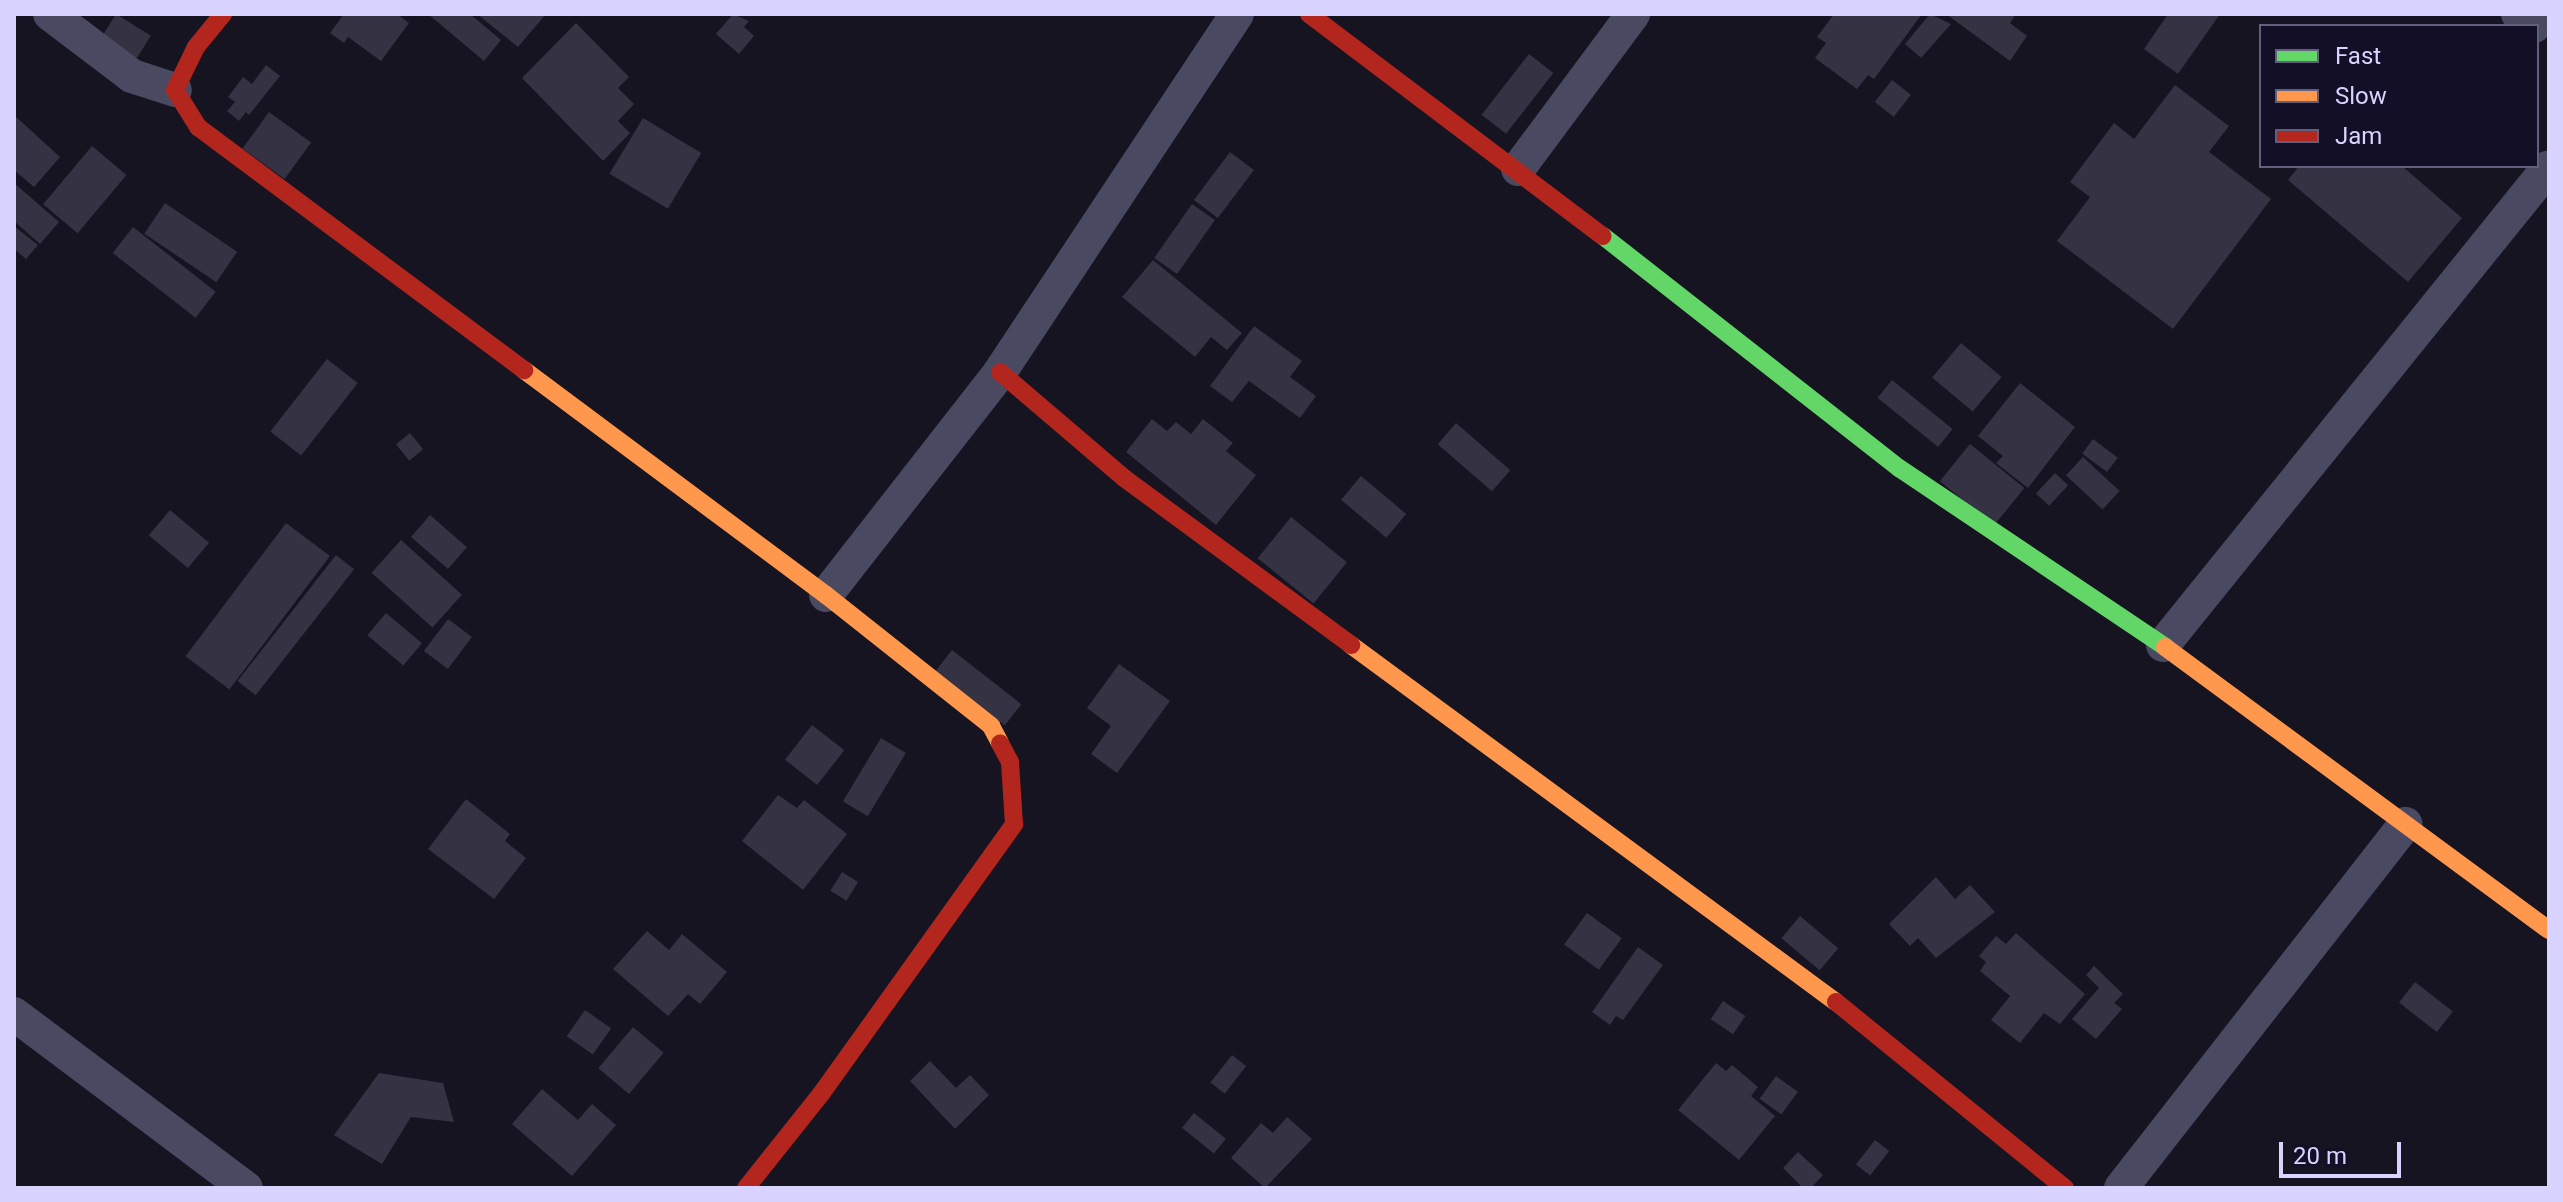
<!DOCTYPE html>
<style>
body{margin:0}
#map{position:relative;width:2563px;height:1202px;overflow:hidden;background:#161421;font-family:Roboto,sans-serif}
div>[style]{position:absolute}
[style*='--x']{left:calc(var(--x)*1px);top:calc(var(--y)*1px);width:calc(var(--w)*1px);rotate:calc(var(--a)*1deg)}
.building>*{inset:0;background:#343243;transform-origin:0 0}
.street>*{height:34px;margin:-17px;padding:0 17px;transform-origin:17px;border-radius:17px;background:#4a4962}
.fast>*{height:18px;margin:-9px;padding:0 9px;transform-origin:9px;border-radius:9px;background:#63d668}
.slow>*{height:18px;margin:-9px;padding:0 9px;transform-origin:9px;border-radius:9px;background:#ff974d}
.jam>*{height:18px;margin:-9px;padding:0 9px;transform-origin:9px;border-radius:9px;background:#b3261e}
span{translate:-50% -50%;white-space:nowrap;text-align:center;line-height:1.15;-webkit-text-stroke:6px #130f26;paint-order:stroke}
.frame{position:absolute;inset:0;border:16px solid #d9d4ff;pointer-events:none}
.legend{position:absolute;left:2259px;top:24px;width:280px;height:144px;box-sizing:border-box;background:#130f26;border:2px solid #625e7d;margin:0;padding:10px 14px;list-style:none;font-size:24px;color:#d9d4ff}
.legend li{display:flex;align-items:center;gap:16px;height:40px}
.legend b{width:40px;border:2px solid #625e7d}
.scale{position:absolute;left:2279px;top:1142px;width:122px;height:36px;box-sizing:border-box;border:4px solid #d9d4ff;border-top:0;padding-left:10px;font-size:24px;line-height:28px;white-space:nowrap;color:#d9d4ff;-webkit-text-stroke:6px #130f26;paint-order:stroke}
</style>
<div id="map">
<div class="building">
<div style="left:116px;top:14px;width:41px;height:35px;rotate:32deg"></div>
<div style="clip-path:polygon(344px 14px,397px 14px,409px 23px,381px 61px,348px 37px,344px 43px,330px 33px)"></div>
<div style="clip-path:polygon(428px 14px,470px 14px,501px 40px,484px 61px)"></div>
<div style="clip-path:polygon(477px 14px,546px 14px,518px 47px)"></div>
<div style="clip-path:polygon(733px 14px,749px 21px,744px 27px,754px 36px,739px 54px,716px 34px)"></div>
<div style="clip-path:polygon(1834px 14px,1922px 14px,1874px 79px,1868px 75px,1857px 89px,1815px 58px,1826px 43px,1817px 37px)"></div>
<div style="clip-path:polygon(1930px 14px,1951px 24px,1921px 58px,1905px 44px)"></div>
<div style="clip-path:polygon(1946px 14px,2016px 14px,2010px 23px,2027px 36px,2010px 61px)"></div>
<div style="clip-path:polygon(2168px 14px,2220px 14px,2178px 74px,2144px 49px)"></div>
<div style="clip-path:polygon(576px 23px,629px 77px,618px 88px,634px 104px,618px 121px,630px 133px,603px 161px,522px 78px)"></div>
<div style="left:1529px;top:54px;width:31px;height:77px;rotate:38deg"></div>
<div style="clip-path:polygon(266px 65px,280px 76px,249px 115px,246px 112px,239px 121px,227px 111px,235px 102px,228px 97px,243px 77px,252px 84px)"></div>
<div style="left:1892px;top:80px;width:24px;height:28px;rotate:38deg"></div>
<div style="clip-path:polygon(2175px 85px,2229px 126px,2209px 152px,2271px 199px,2173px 329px,2057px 241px,2090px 197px,2070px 182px,2114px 123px,2134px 139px)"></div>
<div style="left:269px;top:112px;width:52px;height:45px;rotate:36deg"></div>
<div style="clip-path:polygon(14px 115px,60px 157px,34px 187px,14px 170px)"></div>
<div style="left:643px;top:118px;width:68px;height:65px;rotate:31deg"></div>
<div style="left:92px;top:146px;width:45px;height:76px;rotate:40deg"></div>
<div style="left:1230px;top:152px;width:30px;height:60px;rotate:37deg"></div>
<div style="clip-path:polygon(2299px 166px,2402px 166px,2462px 218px,2408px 282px,2288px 180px)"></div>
<div style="clip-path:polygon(14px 183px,59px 222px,40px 244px,14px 221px)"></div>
<div style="left:165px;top:203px;width:87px;height:37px;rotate:34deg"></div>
<div style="left:1192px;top:204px;width:28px;height:66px;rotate:35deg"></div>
<div style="clip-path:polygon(14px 226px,38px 245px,26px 259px,14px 249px)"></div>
<div style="left:133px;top:227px;width:105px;height:33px;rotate:38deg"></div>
<div style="clip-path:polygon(1153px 260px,1242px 333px,1227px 350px,1211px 337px,1195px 357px,1122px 297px)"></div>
<div style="clip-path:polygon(1254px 326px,1302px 361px,1290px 377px,1316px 396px,1300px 418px,1249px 381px,1232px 402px,1210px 386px)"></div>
<div style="left:1961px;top:343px;width:53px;height:45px;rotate:40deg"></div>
<div style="left:327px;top:359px;width:39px;height:92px;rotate:38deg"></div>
<div style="left:1892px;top:380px;width:78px;height:23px;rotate:39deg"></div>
<div style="clip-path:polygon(2020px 383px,2075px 427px,2028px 488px,1996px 463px,2003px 456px,1978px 436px)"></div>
<div style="clip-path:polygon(1152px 419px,1167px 431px,1176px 422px,1191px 434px,1203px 419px,1233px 443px,1226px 451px,1256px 475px,1216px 525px,1126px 452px)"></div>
<div style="left:1456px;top:423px;width:72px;height:28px;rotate:41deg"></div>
<div style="left:410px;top:433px;width:21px;height:18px;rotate:51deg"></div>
<div style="left:2093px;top:439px;width:31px;height:18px;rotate:37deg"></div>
<div style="left:1970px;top:444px;width:70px;height:48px;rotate:39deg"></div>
<div style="left:2083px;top:457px;width:50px;height:25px;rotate:43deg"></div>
<div style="left:2055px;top:473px;width:18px;height:28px;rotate:43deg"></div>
<div style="left:1361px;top:476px;width:59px;height:31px;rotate:40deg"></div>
<div style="left:170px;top:510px;width:51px;height:33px;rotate:40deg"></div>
<div style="left:430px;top:515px;width:49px;height:29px;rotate:41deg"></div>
<div style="left:1291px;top:517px;width:72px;height:53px;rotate:39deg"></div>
<div style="left:286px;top:523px;width:55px;height:167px;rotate:37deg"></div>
<div style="left:401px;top:540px;width:82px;height:44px;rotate:42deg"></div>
<div style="left:336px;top:555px;width:23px;height:160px;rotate:38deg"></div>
<div style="left:386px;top:613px;width:47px;height:29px;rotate:40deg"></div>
<div style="left:448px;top:619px;width:30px;height:40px;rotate:37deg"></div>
<div style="left:952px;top:650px;width:88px;height:27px;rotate:38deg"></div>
<div style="clip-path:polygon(1119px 664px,1170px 701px,1117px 773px,1091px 754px,1111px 726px,1087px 708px)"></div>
<div style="left:812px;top:725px;width:41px;height:44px;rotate:38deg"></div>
<div style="left:881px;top:738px;width:29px;height:74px;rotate:31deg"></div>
<div style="clip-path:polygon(778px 795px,797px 808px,804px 800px,847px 834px,803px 890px,742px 841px)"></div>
<div style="clip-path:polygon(466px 799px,510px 834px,505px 841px,526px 858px,494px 899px,428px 849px)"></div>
<div style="left:842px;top:872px;width:19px;height:22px;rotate:32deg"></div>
<div style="clip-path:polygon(1936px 877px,1955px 899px,1970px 885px,1995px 912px,1936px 958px,1918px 938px,1910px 946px,1889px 924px)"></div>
<div style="left:1587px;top:913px;width:43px;height:39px;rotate:36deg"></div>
<div style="left:1800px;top:916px;width:50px;height:29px;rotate:40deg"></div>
<div style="clip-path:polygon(647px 931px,669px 950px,682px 934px,727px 972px,700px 1004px,688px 994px,668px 1016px,613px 969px)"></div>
<div style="clip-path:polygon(2016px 933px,2085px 994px,2060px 1024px,2044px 1013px,2020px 1043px,1991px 1020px,2010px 996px,1980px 971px,1986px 962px,1979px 956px,1996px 936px,2006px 944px)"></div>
<div style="clip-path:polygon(1638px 947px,1663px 965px,1623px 1020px,1616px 1016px,1610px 1025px,1592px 1012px)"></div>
<div style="clip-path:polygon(2094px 966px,2123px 994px,2114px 1003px,2122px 1009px,2096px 1039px,2072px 1019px,2099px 988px,2086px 975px)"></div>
<div style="left:2415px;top:982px;width:48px;height:26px;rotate:38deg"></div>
<div style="left:1723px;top:1001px;width:27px;height:22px;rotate:34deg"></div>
<div style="left:585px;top:1010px;width:32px;height:32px;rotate:35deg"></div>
<div style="left:633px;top:1027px;width:40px;height:54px;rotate:40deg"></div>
<div style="left:1232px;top:1055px;width:18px;height:35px;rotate:38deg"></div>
<div style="clip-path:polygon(930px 1061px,956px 1088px,970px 1075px,989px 1095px,955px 1129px,910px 1081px)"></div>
<div style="clip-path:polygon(1716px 1063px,1726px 1071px,1732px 1065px,1758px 1087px,1751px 1096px,1775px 1116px,1739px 1160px,1678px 1110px)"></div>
<div style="clip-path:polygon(379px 1073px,443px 1083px,454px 1122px,411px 1117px,382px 1164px,334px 1135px)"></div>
<div style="left:1776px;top:1076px;width:27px;height:28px;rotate:36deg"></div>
<div style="clip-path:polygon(542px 1089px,578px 1120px,592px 1104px,616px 1125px,572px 1176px,512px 1124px)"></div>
<div style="left:1194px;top:1113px;width:41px;height:19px;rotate:39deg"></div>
<div style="clip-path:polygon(1287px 1117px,1312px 1139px,1265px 1188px,1231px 1158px,1261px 1123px,1273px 1133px)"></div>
<div style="left:1875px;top:1140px;width:18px;height:31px;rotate:38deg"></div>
<div style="clip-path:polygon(1798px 1152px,1823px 1175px,1811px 1188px,1803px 1188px,1783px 1168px)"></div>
</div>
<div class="street">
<div style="--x:50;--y:14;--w:103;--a:37.1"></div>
<div style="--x:132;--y:76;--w:45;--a:18"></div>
<div style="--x:2518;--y:14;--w:20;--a:37"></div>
<div style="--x:1518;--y:169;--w:193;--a:-53.4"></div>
<div style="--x:826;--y:595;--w:283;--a:-52"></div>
<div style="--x:1000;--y:372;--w:429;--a:-56.5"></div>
<div style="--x:2163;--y:645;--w:614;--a:-51.08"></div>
<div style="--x:14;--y:1014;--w:290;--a:36.9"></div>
<div style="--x:2121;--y:1188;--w:462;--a:-52"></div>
</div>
<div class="fast">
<div style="--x:1603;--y:236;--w:376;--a:38.1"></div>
<div style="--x:1899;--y:468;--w:321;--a:33.9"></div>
</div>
<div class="slow">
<div style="--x:524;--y:370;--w:377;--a:36.7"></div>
<div style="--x:826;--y:595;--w:211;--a:38.4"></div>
<div style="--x:991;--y:726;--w:19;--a:62"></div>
<div style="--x:1351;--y:645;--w:602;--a:36.36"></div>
<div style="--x:2165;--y:647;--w:477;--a:36.4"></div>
</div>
<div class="jam">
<div style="--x:223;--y:14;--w:43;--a:129.3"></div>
<div style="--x:196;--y:47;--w:48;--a:116"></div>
<div style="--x:175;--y:90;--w:44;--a:58.1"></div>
<div style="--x:198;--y:127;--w:407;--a:36.7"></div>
<div style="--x:1309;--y:14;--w:368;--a:37.1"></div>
<div style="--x:1000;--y:372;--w:163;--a:40.5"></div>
<div style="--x:1124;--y:478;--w:282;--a:36.3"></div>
<div style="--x:1836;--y:1002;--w:295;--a:39.1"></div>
<div style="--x:746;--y:1188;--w:120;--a:-51.4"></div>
<div style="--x:821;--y:1094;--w:332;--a:-54.4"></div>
<div style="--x:1014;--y:824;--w:62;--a:-93.7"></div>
<div style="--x:1010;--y:762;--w:21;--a:-118"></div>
</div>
<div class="frame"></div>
<ul class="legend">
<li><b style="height:10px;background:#63d668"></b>Fast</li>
<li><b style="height:10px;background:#ff974d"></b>Slow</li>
<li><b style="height:10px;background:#b3261e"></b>Jam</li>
</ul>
<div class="scale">20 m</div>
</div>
